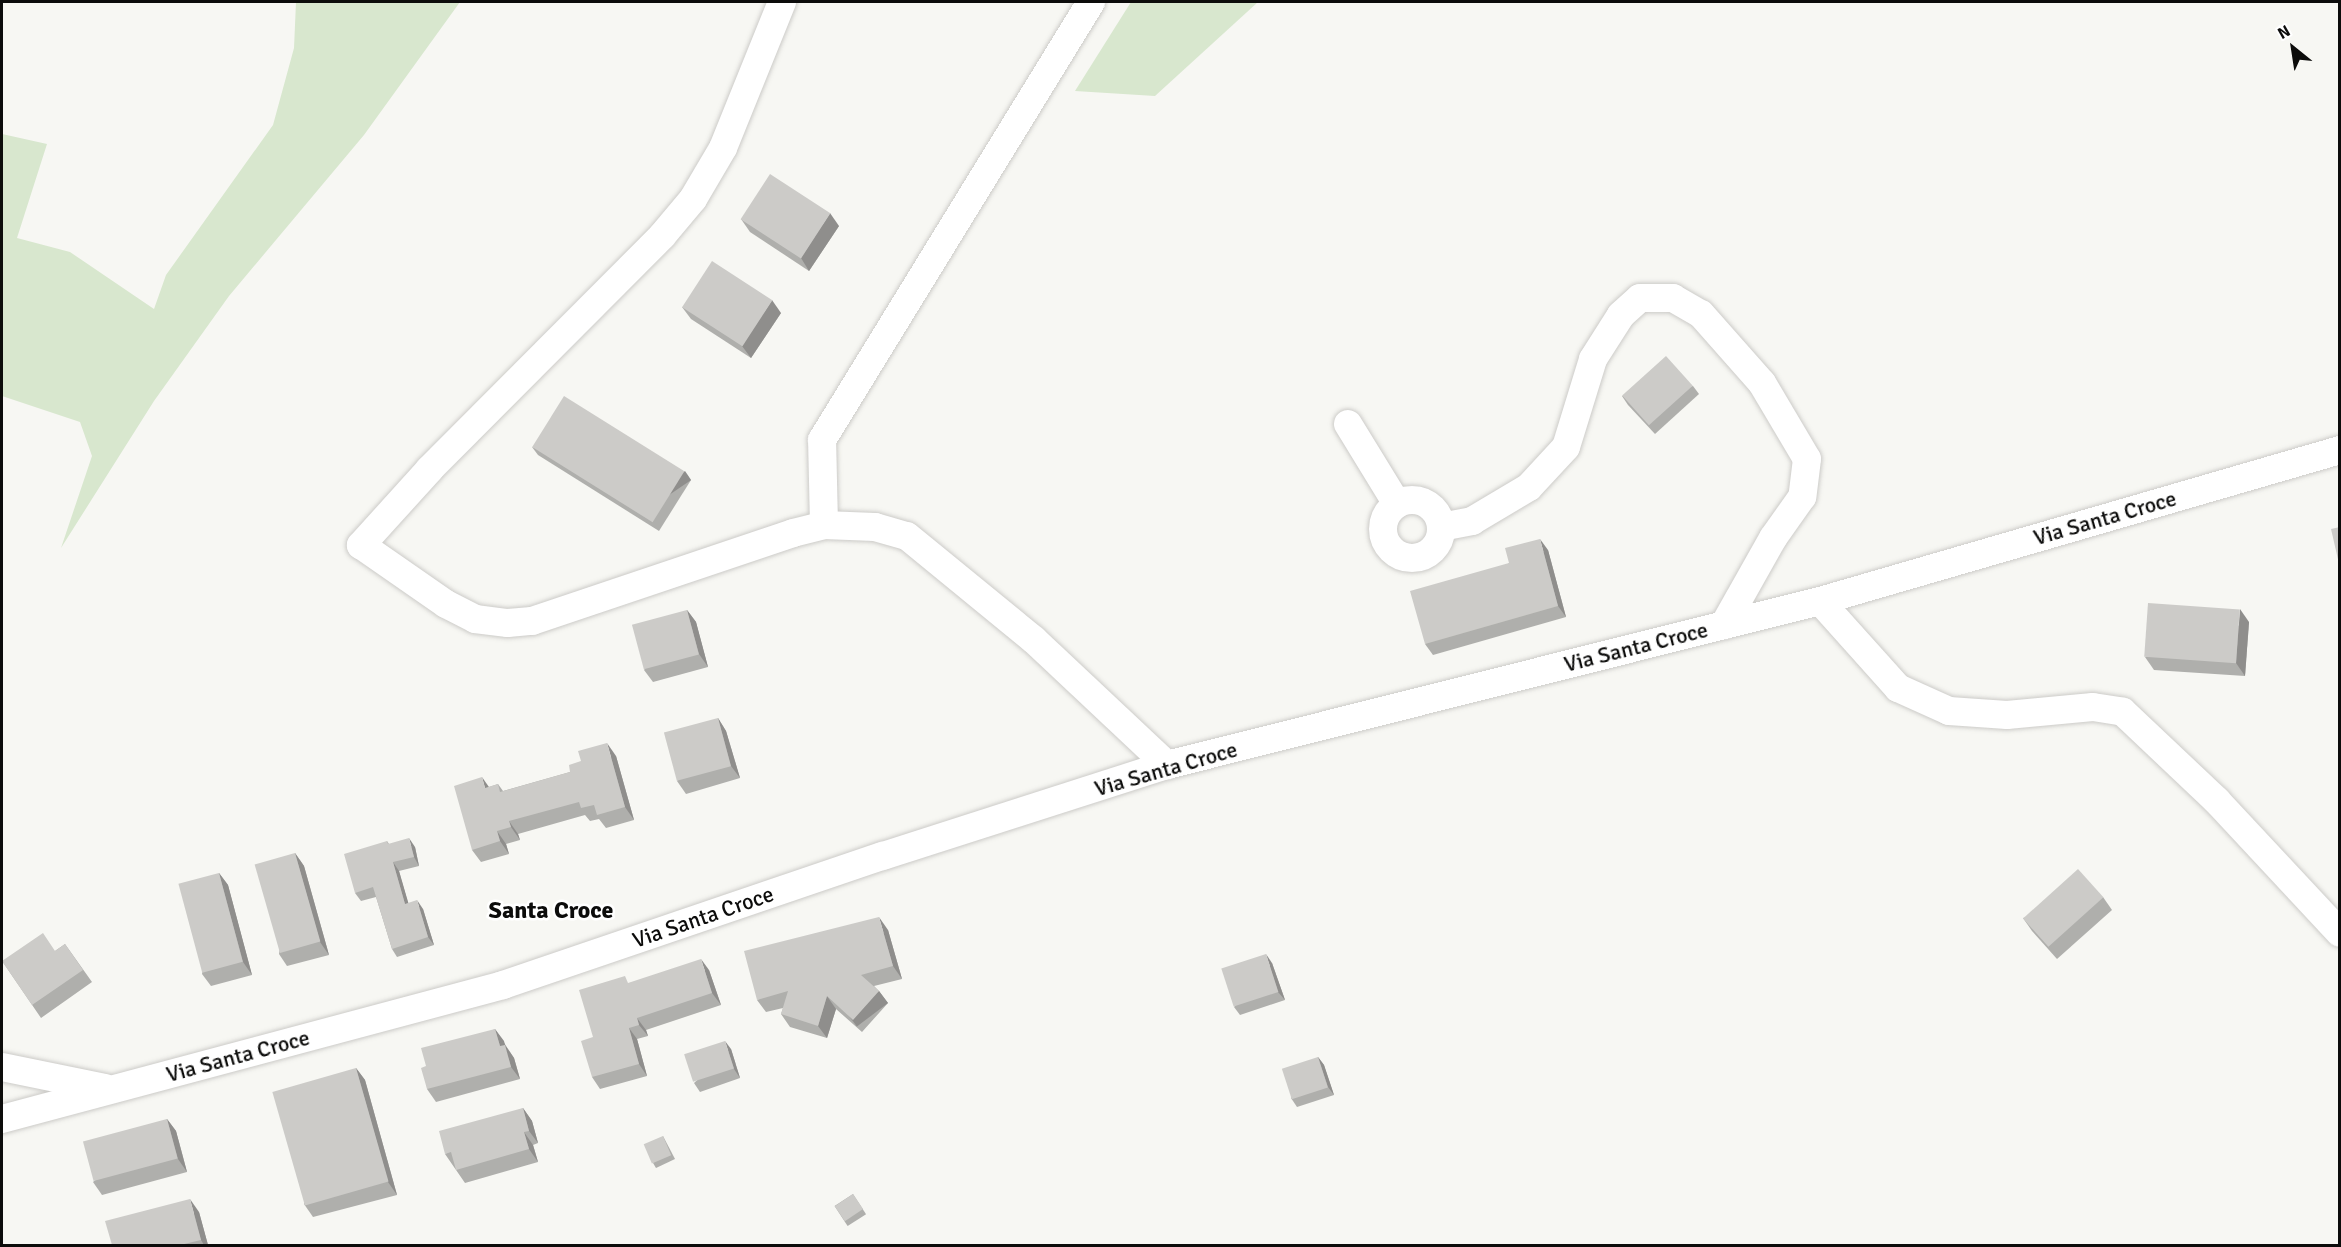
<!DOCTYPE html>
<style>
body{margin:0}
#map{position:relative;width:2341px;height:1247px;overflow:hidden;background:#f7f7f3;font-family:Signika,sans-serif}
div>[style]{position:absolute}
[style*='--x']{left:calc(var(--x)*1px);top:calc(var(--y)*1px);width:calc(var(--w)*1px);rotate:calc(var(--a)*1deg)}
.green>*{inset:0;background:#d8e7ce}
.roads{filter:drop-shadow(0 0 2px #cccbc8) drop-shadow(0 0 2px #cccbc8)}
.minor>*{height:28px;margin:-14px;padding:0 14px;transform-origin:14px;border-radius:14px;background:#fff}
.minor>.ring{margin:-14px;padding:0;box-sizing:content-box;background:none;border:28px solid #fff;border-radius:50%}
.wall>*{inset:0;background:#afafac;transform-origin:0 0}
.shaded-wall>*{inset:0;background:#8f8e8c;transform-origin:0 0}
.building>*{inset:0;background:#cccbc8;transform-origin:0 0}
span{translate:-50% -50%;white-space:nowrap;text-align:center;line-height:1.15;-webkit-text-stroke:5px #fff;paint-order:stroke}
.street-label{font-size:22px;color:#0c0c0b}
.neighbourhood-label{font-size:24px;color:#0c0c0b;font-weight:700}
.frame{position:absolute;inset:0;border:3px solid #0c0c0b;pointer-events:none}
.north{position:absolute;left:2263px;top:18px;width:60px;height:60px;-webkit-text-stroke:4px #fff;paint-order:stroke;rotate:330deg;font-size:16px;font-weight:700;line-height:24px;text-align:center;color:#0c0c0b}
.north::after{content:'';display:block;margin:auto;width:21px;height:27px;background:#0c0c0b;clip-path:polygon(50% 0,100% 100%,50% 72%,0 100%)}
</style>
<div id="map">
<div class="green">
<div style="clip-path:polygon(296px 2px,460px 2px,364px 135px,229px 296px,154px 401px,61px 548px,92px 456px,80px 422px,2px 396px,2px 134px,47px 144px,17px 238px,70px 252px,154px 309px,166px 275px,273px 125px,294px 48px)"></div>
<div style="clip-path:polygon(1131px 2px,1258px 2px,1155px 96px,1075px 91px)"></div>
</div>
<div class="roads">
<div class="minor">
<div style="--x:782;--y:2;--w:157;--a:112"></div>
<div style="--x:723;--y:148;--w:59;--a:120.5"></div>
<div style="--x:693;--y:199;--w:48;--a:130"></div>
<div style="--x:662;--y:236;--w:329;--a:134.9"></div>
<div style="--x:430;--y:469;--w:103;--a:132.2"></div>
<div style="--x:361;--y:545;--w:103;--a:34.8"></div>
<div style="--x:446;--y:604;--w:33;--a:27"></div>
<div style="--x:475;--y:619;--w:33;--a:7"></div>
<div style="--x:508;--y:623;--w:24;--a:-5"></div>
<div style="--x:532;--y:621;--w:275;--a:-18.6"></div>
<div style="--x:793;--y:533;--w:32;--a:-14"></div>
<div style="--x:824;--y:525;--w:51;--a:2.2"></div>
<div style="--x:875;--y:527;--w:33;--a:16"></div>
<div style="--x:907;--y:536;--w:164;--a:39.3"></div>
<div style="--x:1034;--y:640;--w:183;--a:43.2"></div>
<div style="--x:1348;--y:424;--w:94;--a:58.5"></div>
<div class="ring" style="left:1383px;top:500px;width:30px;height:30px"></div>
<div style="--x:824;--y:525;--w:85;--a:-91.3"></div>
<div style="--x:822;--y:440;--w:514;--a:-58.44"></div>
<div style="--x:1441;--y:527;--w:32;--a:-11"></div>
<div style="--x:1472;--y:521;--w:66;--a:-30.8"></div>
<div style="--x:1529;--y:487;--w:54;--a:-47.2"></div>
<div style="--x:1566;--y:447;--w:92;--a:-72.9"></div>
<div style="--x:1593;--y:359;--w:52;--a:-57.5"></div>
<div style="--x:1621;--y:315;--w:25;--a:-42"></div>
<div style="--x:1640;--y:298;--w:33;--a:0"></div>
<div style="--x:1673;--y:298;--w:32;--a:30"></div>
<div style="--x:1701;--y:314;--w:92;--a:48.5"></div>
<div style="--x:1762;--y:383;--w:88;--a:59.4"></div>
<div style="--x:1807;--y:459;--w:38;--a:97"></div>
<div style="--x:1802;--y:497;--w:50;--a:125.3"></div>
<div style="--x:1773;--y:538;--w:100;--a:119.4"></div>
<div style="--x:1820;--y:601;--w:117;--a:48.1"></div>
<div style="--x:1898;--y:688;--w:56;--a:24.3"></div>
<div style="--x:1949;--y:711;--w:58;--a:3.9"></div>
<div style="--x:2007;--y:715;--w:86;--a:-5.3"></div>
<div style="--x:2093;--y:707;--w:30;--a:9"></div>
<div style="--x:2123;--y:712;--w:129;--a:43.4"></div>
<div style="--x:2217;--y:801;--w:180;--a:47"></div>
<div style="--x:2;--y:1067;--w:105;--a:11.5"></div>
<div style="--x:2;--y:1119;--w:519;--a:-14.97"></div>
<div style="--x:503;--y:985;--w:401;--a:-18.8"></div>
<div style="--x:883;--y:856;--w:298;--a:-17.8"></div>
<div style="--x:1167;--y:765;--w:673;--a:-14.1"></div>
<div style="--x:1820;--y:601;--w:541;--a:-16.19"></div>
</div>
</div>
<div class="wall">
<div style="clip-path:polygon(741px 219px,839px 226px,809px 271px,750px 232px)"></div>
<div style="clip-path:polygon(682px 307px,781px 313px,751px 358px,691px 319px)"></div>
<div style="clip-path:polygon(1693px 386px,1699px 394px,1655px 434px,1628px 405px,1622px 396px)"></div>
<div style="clip-path:polygon(532px 447px,691px 480px,659px 531px,538px 455px)"></div>
<div style="clip-path:polygon(1548px 550px,1566px 617px,1433px 655px,1425px 644px,1509px 563px)"></div>
<div style="clip-path:polygon(687px 610px,696px 622px,708px 667px,653px 682px,644px 670px)"></div>
<div style="clip-path:polygon(2249px 622px,2245px 676px,2154px 670px,2145px 657px)"></div>
<div style="clip-path:polygon(718px 718px,726px 731px,740px 778px,686px 794px,677px 781px)"></div>
<div style="clip-path:polygon(616px 756px,634px 820px,606px 828px,599px 819px,590px 821px,585px 815px,518px 834px,520px 840px,506px 844px,509px 854px,481px 862px,472px 850px,489px 787px,498px 784px,503px 791px,570px 772px)"></div>
<div style="clip-path:polygon(387px 841px,389px 844px,415px 847px,419px 866px,399px 871px,408px 903px,423px 909px,434px 945px,397px 957px,392px 949px,376px 897px,361px 901px,355px 893px)"></div>
<div style="clip-path:polygon(295px 853px,304px 866px,329px 955px,287px 966px,279px 954px)"></div>
<div style="clip-path:polygon(219px 873px,228px 885px,252px 975px,211px 986px,202px 974px)"></div>
<div style="clip-path:polygon(2103px 897px,2112px 910px,2057px 959px,2032px 931px,2023px 918px)"></div>
<div style="clip-path:polygon(888px 930px,902px 979px,874px 986px,879px 991px,888px 1003px,862px 1032px,836px 1009px,827px 1038px,790px 1027px,781px 1014px,783px 1008px,766px 1012px,757px 1000px)"></div>
<div style="clip-path:polygon(65px 944px,92px 982px,41px 1018px,2px 961px,55px 951px)"></div>
<div style="clip-path:polygon(1272px 963px,1285px 1000px,1240px 1015px,1234px 1007px)"></div>
<div style="clip-path:polygon(709px 970px,721px 1005px,646px 1030px,648px 1036px,637px 1039px,647px 1076px,600px 1089px,592px 1077px,593px 1037px,630px 983px)"></div>
<div style="clip-path:polygon(495px 1029px,514px 1058px,520px 1079px,436px 1102px,427px 1089px,426px 1066px)"></div>
<div style="clip-path:polygon(731px 1049px,740px 1078px,700px 1092px,694px 1083px)"></div>
<div style="clip-path:polygon(1318px 1057px,1324px 1065px,1334px 1095px,1297px 1107px,1291px 1098px)"></div>
<div style="clip-path:polygon(356px 1068px,365px 1080px,397px 1195px,313px 1217px,304px 1204px)"></div>
<div style="clip-path:polygon(523px 1108px,532px 1121px,538px 1143px,533px 1145px,538px 1162px,465px 1183px,445px 1154px)"></div>
<div style="clip-path:polygon(167px 1119px,176px 1131px,187px 1172px,102px 1195px,93px 1182px)"></div>
<div style="clip-path:polygon(663px 1136px,675px 1159px,656px 1168px,653px 1163px)"></div>
<div style="left:853px;top:1194px;width:24px;height:22px;rotate:57deg"></div>
<div style="clip-path:polygon(199px 1212px,208px 1245px,112px 1245px)"></div>
</div>
<div class="shaded-wall">
<div style="clip-path:polygon(830px 213px,839px 226px,809px 271px,801px 258px)"></div>
<div style="clip-path:polygon(772px 300px,781px 313px,751px 358px,742px 346px)"></div>
<div style="left:685px;top:471px;width:11px;height:60px;rotate:56deg"></div>
<div style="clip-path:polygon(1540px 539px,1548px 550px,1566px 617px,1558px 606px)"></div>
<div style="clip-path:polygon(2240px 609px,2249px 622px,2245px 676px,2236px 663px)"></div>
<div style="clip-path:polygon(687px 610px,696px 622px,708px 667px,699px 654px)"></div>
<div style="clip-path:polygon(718px 718px,726px 731px,740px 778px,731px 766px)"></div>
<div style="clip-path:polygon(607px 743px,616px 756px,634px 820px,625px 807px)"></div>
<div style="clip-path:polygon(482px 777px,491px 790px,485px 788px)"></div>
<div style="clip-path:polygon(509px 821px,518px 834px,520px 840px,511px 827px)"></div>
<div style="clip-path:polygon(497px 831px,506px 844px,509px 854px,500px 841px)"></div>
<div style="clip-path:polygon(409px 838px,415px 847px,419px 866px,414px 857px)"></div>
<div style="clip-path:polygon(295px 853px,304px 866px,329px 955px,320px 942px)"></div>
<div style="clip-path:polygon(393px 862px,399px 871px,411px 912px,405px 904px)"></div>
<div style="clip-path:polygon(219px 873px,228px 885px,252px 975px,243px 962px)"></div>
<div style="clip-path:polygon(417px 900px,423px 909px,434px 945px,428px 937px)"></div>
<div style="clip-path:polygon(879px 917px,888px 930px,902px 979px,893px 966px)"></div>
<div style="clip-path:polygon(1266px 954px,1272px 963px,1285px 1000px,1278px 992px)"></div>
<div style="clip-path:polygon(701px 959px,709px 970px,721px 1005px,712px 993px)"></div>
<div style="left:879px;top:991px;width:15px;height:39px;rotate:53deg"></div>
<div style="clip-path:polygon(827px 996px,836px 1009px,827px 1038px,818px 1026px)"></div>
<div style="clip-path:polygon(637px 1018px,646px 1030px,648px 1036px,639px 1025px)"></div>
<div style="clip-path:polygon(629px 1028px,637px 1039px,647px 1076px,639px 1064px)"></div>
<div style="clip-path:polygon(495px 1029px,504px 1041px,509px 1059px,500px 1046px)"></div>
<div style="clip-path:polygon(725px 1041px,731px 1049px,740px 1078px,734px 1069px)"></div>
<div style="clip-path:polygon(505px 1045px,514px 1058px,520px 1079px,511px 1067px)"></div>
<div style="clip-path:polygon(1318px 1057px,1324px 1065px,1334px 1095px,1328px 1087px)"></div>
<div style="clip-path:polygon(356px 1068px,365px 1080px,397px 1195px,388px 1182px)"></div>
<div style="clip-path:polygon(523px 1108px,532px 1121px,538px 1143px,529px 1131px)"></div>
<div style="clip-path:polygon(167px 1119px,176px 1131px,187px 1172px,178px 1159px)"></div>
<div style="clip-path:polygon(524px 1132px,533px 1145px,538px 1162px,529px 1149px)"></div>
<div style="clip-path:polygon(190px 1199px,199px 1212px,208px 1245px,204px 1245px,201px 1240px)"></div>
</div>
<div class="building">
<div style="left:770px;top:174px;width:72px;height:54px;rotate:33deg"></div>
<div style="left:712px;top:261px;width:72px;height:55px;rotate:33deg"></div>
<div style="left:1666px;top:356px;width:40px;height:59px;rotate:48deg"></div>
<div style="left:564px;top:396px;width:142px;height:60px;rotate:32deg"></div>
<div style="clip-path:polygon(2340px 527px,2340px 568px,2331px 529px)"></div>
<div style="clip-path:polygon(1540px 539px,1558px 606px,1425px 644px,1410px 591px,1509px 563px,1505px 548px)"></div>
<div style="left:2148px;top:603px;width:92px;height:54px;rotate:4deg"></div>
<div style="left:687px;top:610px;width:46px;height:57px;rotate:75deg"></div>
<div style="left:718px;top:718px;width:50px;height:56px;rotate:75deg"></div>
<div style="clip-path:polygon(607px 743px,625px 807px,597px 815px,594px 805px,581px 808px,579px 802px,509px 821px,511px 827px,497px 831px,500px 841px,472px 850px,454px 786px,482px 777px,485px 788px,498px 784px,500px 792px,570px 772px,569px 765px,581px 761px,578px 751px)"></div>
<div style="clip-path:polygon(409px 838px,414px 857px,393px 862px,405px 904px,417px 900px,428px 937px,392px 949px,373px 887px,355px 893px,344px 854px,387px 841px,388px 844px)"></div>
<div style="left:295px;top:853px;width:92px;height:42px;rotate:74deg"></div>
<div style="left:2078px;top:869px;width:38px;height:74px;rotate:48deg"></div>
<div style="left:219px;top:873px;width:92px;height:42px;rotate:75deg"></div>
<div style="clip-path:polygon(879px 917px,893px 966px,861px 975px,879px 991px,853px 1020px,827px 996px,818px 1026px,781px 1014px,788px 991px,757px 1000px,744px 951px)"></div>
<div style="clip-path:polygon(43px 933px,55px 951px,65px 944px,83px 970px,32px 1005px,2px 961px)"></div>
<div style="left:1266px;top:954px;width:40px;height:47px;rotate:72deg"></div>
<div style="clip-path:polygon(701px 959px,712px 993px,637px 1018px,639px 1025px,629px 1028px,639px 1064px,592px 1077px,581px 1041px,593px 1037px,579px 990px,625px 976px,628px 983px)"></div>
<div style="clip-path:polygon(495px 1029px,500px 1046px,505px 1045px,511px 1067px,427px 1089px,421px 1068px,426px 1066px,421px 1048px)"></div>
<div style="left:725px;top:1041px;width:29px;height:43px;rotate:72deg"></div>
<div style="left:1318px;top:1057px;width:32px;height:38px;rotate:72deg"></div>
<div style="left:356px;top:1068px;width:118px;height:87px;rotate:74deg"></div>
<div style="clip-path:polygon(523px 1108px,529px 1131px,524px 1132px,529px 1149px,456px 1170px,451px 1152px,445px 1154px,439px 1131px)"></div>
<div style="left:167px;top:1119px;width:41px;height:87px;rotate:75deg"></div>
<div style="left:663px;top:1136px;width:21px;height:21px;rotate:67deg"></div>
<div style="left:853px;top:1194px;width:18px;height:22px;rotate:56deg"></div>
<div style="clip-path:polygon(190px 1199px,201px 1240px,180px 1245px,112px 1245px,105px 1221px)"></div>
</div>
<div class="street-label">
<span style="left:2105px;top:518px;rotate:-16deg">Via Santa Croce</span>
<span style="left:1636px;top:647px;rotate:-14deg">Via Santa Croce</span>
<span style="left:1166px;top:769px;rotate:-16deg">Via Santa Croce</span>
<span style="left:703px;top:917px;rotate:-19deg">Via Santa Croce</span>
<span style="left:238px;top:1056px;rotate:-15deg">Via Santa Croce</span>
</div>
<div class="neighbourhood-label">
<span style="left:551px;top:911px">Santa Croce</span>
</div>
<div class="frame"></div>
<div class="north">N</div>
</div>
